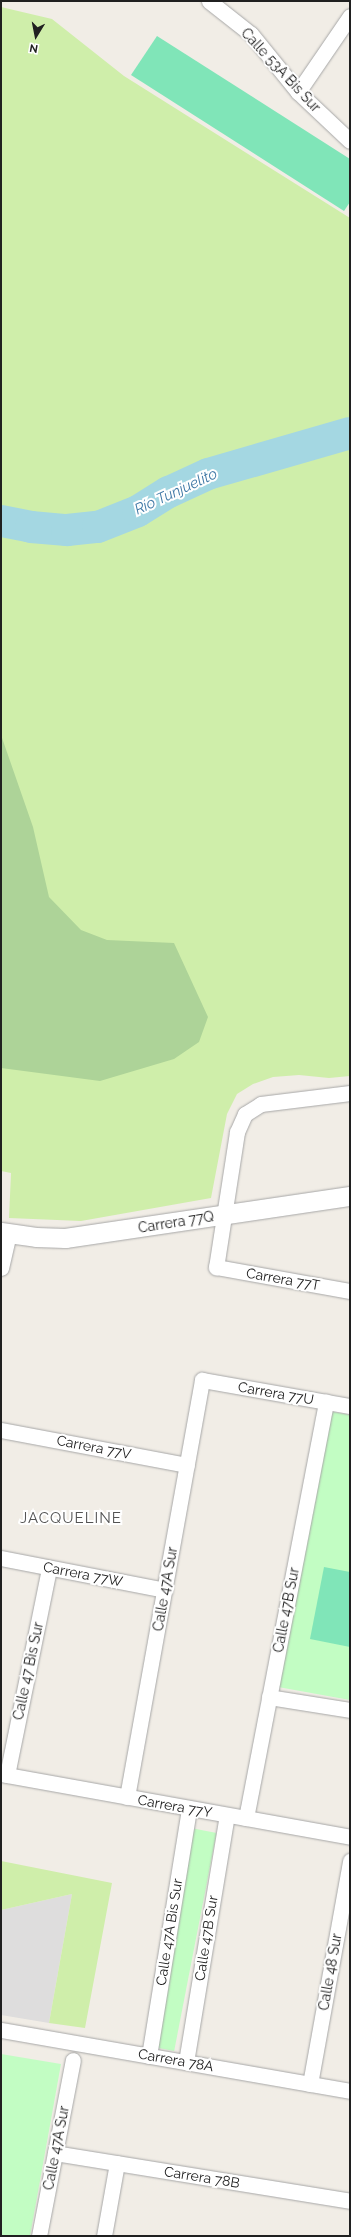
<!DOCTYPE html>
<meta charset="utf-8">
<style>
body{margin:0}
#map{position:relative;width:351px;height:2237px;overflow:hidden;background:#f1ede6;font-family:Raleway,sans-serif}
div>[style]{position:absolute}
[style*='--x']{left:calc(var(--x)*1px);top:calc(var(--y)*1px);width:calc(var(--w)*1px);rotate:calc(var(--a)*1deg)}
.residential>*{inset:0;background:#dedddd}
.grass>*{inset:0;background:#cfeeaa}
.forest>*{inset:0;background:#add398}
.park>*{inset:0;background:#c2fdc3;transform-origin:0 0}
.pitch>*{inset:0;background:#80e5b8}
.river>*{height:32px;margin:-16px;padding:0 16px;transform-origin:16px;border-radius:16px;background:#a4d7e2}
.roads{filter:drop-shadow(0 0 1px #a7a7a7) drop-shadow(0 0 1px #a7a7a7)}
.minor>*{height:15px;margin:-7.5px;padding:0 7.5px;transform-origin:7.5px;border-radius:7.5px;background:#fff}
.tertiary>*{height:19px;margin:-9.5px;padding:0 9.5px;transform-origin:9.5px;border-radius:9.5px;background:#fff}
span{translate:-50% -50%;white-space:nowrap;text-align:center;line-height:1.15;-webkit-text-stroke:4px #fff;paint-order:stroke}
.street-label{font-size:14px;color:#202020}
.water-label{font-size:15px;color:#4079a6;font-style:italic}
.neighbourhood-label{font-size:15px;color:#535353;letter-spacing:1px}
.frame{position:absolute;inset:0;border:2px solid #202020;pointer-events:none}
.north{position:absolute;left:16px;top:16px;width:40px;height:40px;-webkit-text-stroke:3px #fff;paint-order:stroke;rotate:190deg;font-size:11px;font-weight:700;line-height:16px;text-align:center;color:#202020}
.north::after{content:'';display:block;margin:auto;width:14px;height:18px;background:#202020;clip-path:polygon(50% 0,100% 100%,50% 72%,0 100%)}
</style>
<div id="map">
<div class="residential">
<div style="clip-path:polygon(72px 1894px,49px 2023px,1px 2015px,1px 1910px)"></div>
</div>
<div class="grass">
<div style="clip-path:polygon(1px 7px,52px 19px,124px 76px,350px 218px,350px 1076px,329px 1078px,299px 1075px,273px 1077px,253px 1084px,237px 1094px,227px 1114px,211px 1198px,81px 1221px,9px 1218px,11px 1173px,1px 1171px)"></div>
<div style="clip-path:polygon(1px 1861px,112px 1883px,85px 2028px,49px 2023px,72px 1894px,1px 1910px)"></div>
</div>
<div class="forest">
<div style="clip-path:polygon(1px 735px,33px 827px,49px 897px,81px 930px,107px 940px,174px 943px,208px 1017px,199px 1042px,174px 1059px,100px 1081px,1px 1068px)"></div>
</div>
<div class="park">
<div style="clip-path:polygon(329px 1411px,350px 1415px,350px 1700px,278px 1687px)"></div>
<div style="left:191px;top:1828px;width:26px;height:222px;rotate:11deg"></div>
<div style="clip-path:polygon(1px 2054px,61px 2064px,30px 2236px,1px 2236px)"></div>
</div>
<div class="pitch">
<div style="clip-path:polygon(157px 36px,350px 159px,350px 202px,344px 211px,131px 75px)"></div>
<div style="clip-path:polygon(324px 1567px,350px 1572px,350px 1647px,310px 1639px)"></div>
</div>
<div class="river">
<div style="--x:1;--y:521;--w:31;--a:11"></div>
<div style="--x:31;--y:527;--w:36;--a:5"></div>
<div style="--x:67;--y:530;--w:31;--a:-6"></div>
<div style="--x:98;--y:527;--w:43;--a:-21.8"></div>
<div style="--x:138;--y:511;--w:36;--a:-32"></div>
<div style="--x:169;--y:492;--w:43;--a:-24.8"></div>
<div style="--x:208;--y:474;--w:148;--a:-16.1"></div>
</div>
<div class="roads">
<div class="minor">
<div style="--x:209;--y:1;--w:53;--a:38.2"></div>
<div style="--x:251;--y:34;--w:75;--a:51"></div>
<div style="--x:298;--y:92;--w:71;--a:43.3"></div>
<div style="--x:298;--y:92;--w:92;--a:-55.6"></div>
<div style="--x:350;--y:1093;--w:90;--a:173"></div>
<div style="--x:261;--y:1104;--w:19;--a:148"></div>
<div style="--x:245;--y:1114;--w:20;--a:114"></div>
<div style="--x:237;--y:1132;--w:137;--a:98.8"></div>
<div style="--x:216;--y:1267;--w:136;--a:10.2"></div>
<div style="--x:1;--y:1268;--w:36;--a:-77"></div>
<div style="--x:1;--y:1430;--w:189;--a:10.7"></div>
<div style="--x:1;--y:1558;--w:167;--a:11"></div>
<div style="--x:269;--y:1697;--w:82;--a:9.1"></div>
<div style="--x:1;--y:1774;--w:355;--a:10.2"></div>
<div style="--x:7;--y:1775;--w:211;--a:-78.5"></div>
<div style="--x:127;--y:1797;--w:424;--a:-79.8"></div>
<div style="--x:202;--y:1380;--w:150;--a:10"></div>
<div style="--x:246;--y:1818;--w:424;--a:-79.1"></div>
<div style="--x:1;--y:2030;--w:354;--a:9.9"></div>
<div style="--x:149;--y:2056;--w:251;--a:-80.8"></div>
<div style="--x:186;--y:2062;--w:250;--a:-80.6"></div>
<div style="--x:310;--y:2084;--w:227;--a:-79.8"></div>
<div style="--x:55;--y:2153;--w:299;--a:9.2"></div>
<div style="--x:39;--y:2236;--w:179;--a:-79.1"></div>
<div style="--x:104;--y:2236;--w:74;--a:-79.9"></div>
</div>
<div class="tertiary">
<div style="--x:1;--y:1232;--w:35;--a:8"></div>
<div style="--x:36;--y:1237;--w:29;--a:2"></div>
<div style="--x:65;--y:1238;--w:288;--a:-8.4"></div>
</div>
</div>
<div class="street-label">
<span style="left:281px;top:70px;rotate:47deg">Calle 53A Bis Sur</span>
<span style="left:176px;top:1222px;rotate:-9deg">Carrera 77Q</span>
<span style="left:283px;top:1279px;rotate:10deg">Carrera 77T</span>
<span style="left:276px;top:1393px;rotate:10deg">Carrera 77U</span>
<span style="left:94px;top:1447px;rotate:11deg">Carrera 77V</span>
<span style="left:83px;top:1574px;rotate:11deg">Carrera 77W</span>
<span style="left:165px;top:1589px;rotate:-80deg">Calle 47A Sur</span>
<span style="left:286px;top:1610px;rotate:-79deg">Calle 47B Sur</span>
<span style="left:28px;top:1671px;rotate:-78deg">Calle 47 Bis Sur</span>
<span style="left:175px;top:1806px;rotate:10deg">Carrera 77Y</span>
<span style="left:169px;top:1932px;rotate:-81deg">Calle 47A Bis Sur</span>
<span style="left:206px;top:1938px;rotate:-81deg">Calle 47B Sur</span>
<span style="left:330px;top:1972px;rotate:-80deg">Calle 48 Sur</span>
<span style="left:176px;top:2060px;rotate:10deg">Carrera 78A</span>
<span style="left:56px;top:2148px;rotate:-79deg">Calle 47A Sur</span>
<span style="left:202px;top:2177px;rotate:9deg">Carrera 78B</span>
</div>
<div class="water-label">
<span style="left:176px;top:492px;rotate:-25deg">Río Tunjuelito</span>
</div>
<div class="neighbourhood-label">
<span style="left:71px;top:1519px">JACQUELINE</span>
</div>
<div class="frame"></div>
<div class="north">N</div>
</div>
